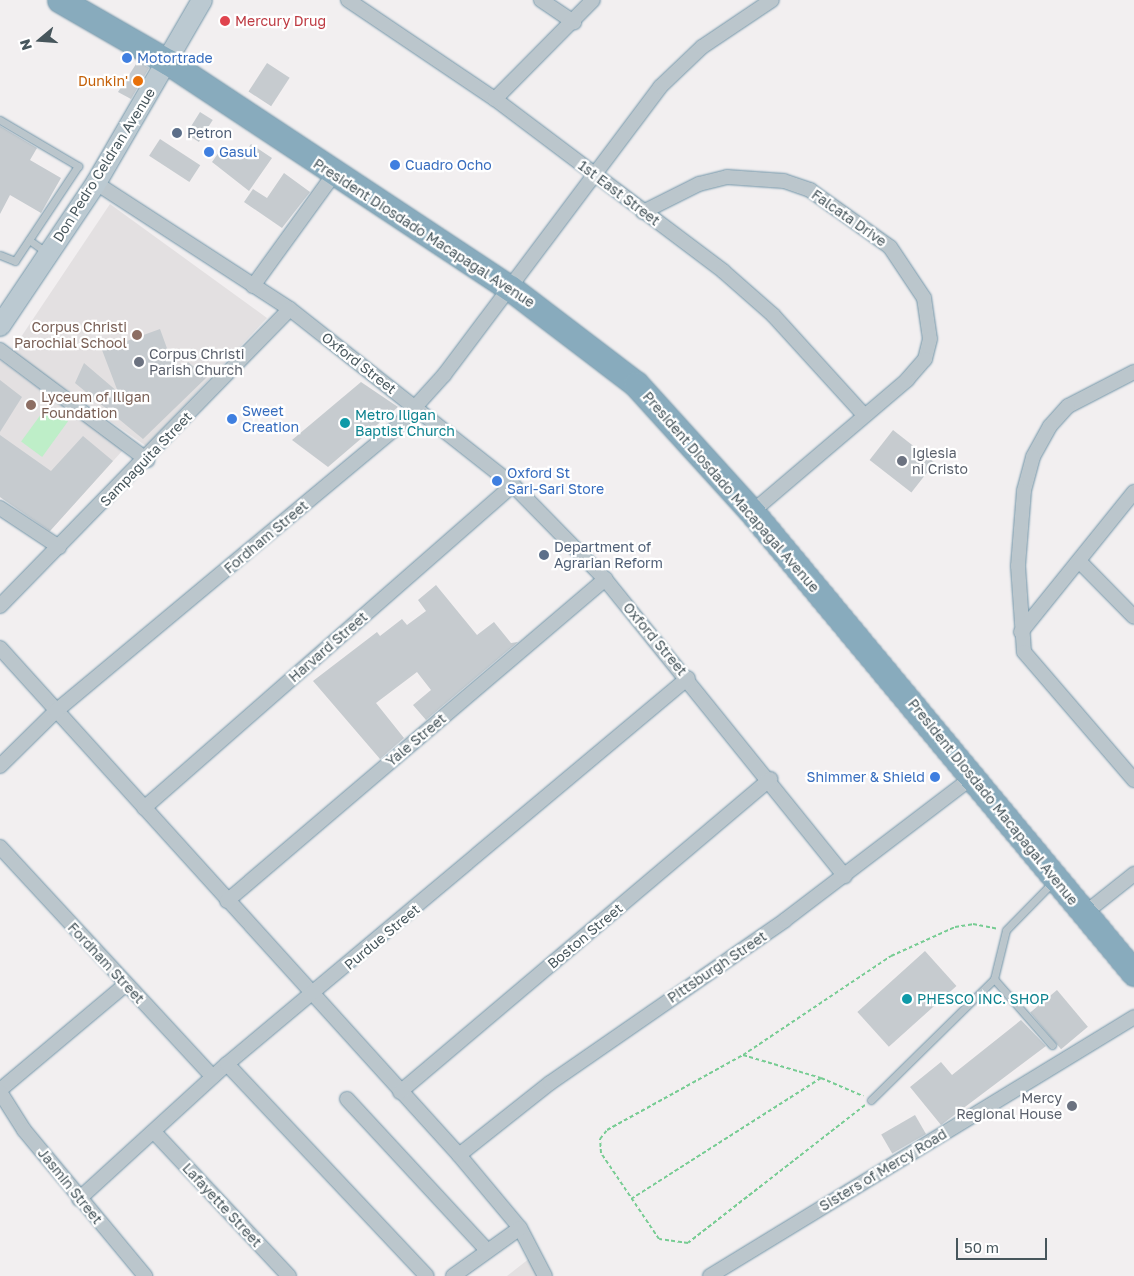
<!DOCTYPE html>
<style>
body{margin:0}
#map{position:relative;width:1134px;height:1276px;overflow:hidden;background:#f2eff0;font-family:"Golos Text",sans-serif}
div>[style]{position:absolute}
[style*='--x']{left:calc(var(--x)*1px);top:calc(var(--y)*1px);width:calc(var(--w)*1px);rotate:calc(var(--a)*1deg)}
.education>*{inset:0;background:#e3e0e1}
.green>*{inset:0;background:#beeec8;transform-origin:0 0}
.building>*{inset:0;background:#c6cbcf;transform-origin:0 0}
.path>*{height:2px;margin-top:-1px;transform-origin:0;background:repeating-linear-gradient(90deg,#77cc93 0 4px,transparent 0 6.5px)}
.roads{filter:drop-shadow(0 0 1px #7396a9) drop-shadow(0 0 1px #7396a9)}
.lane>*{height:7px;margin:-3.5px;padding:0 3.5px;transform-origin:3.5px;border-radius:3.5px;background:#bbc6cc}
.street>*{height:14px;margin:-7px;padding:0 7px;transform-origin:7px;border-radius:7px;background:#bbc6cc}
.secondary>*{height:20px;margin:-10px;padding:0 10px;transform-origin:10px;border-radius:10px;background:#bbc9d1}
.highway>*{height:25px;margin:-12.5px;padding:0 12.5px;transform-origin:12.5px;border-radius:12.5px;background:#88abbd}
.dots>*{width:14px;height:14px;translate:-50% -50%;box-sizing:border-box;border:2px solid #fff;border-radius:50%}
span{translate:-50% -50%;white-space:nowrap;text-align:center;line-height:1.15;-webkit-text-stroke:4.5px #fff;paint-order:stroke}
.health-label{font-size:14px;color:#be3a42}
.left{translate:0 -50%;text-align:left}
.shop-label{font-size:14px;color:#366cbe}
.right{translate:-100% -50%;text-align:right}
.food-label{font-size:14px;color:#c56008}
.service-label{font-size:14px;color:#4e5e75}
.street-label{font-size:14px;color:#47565c}
.education-label{font-size:14px;color:#785e54}
.worship-label{font-size:14px;color:#5b616d}
.culture-label{font-size:14px;color:#0d838f}
.north{position:absolute;left:15px;top:15px;width:50px;height:50px;-webkit-text-stroke:4px #fff;paint-order:stroke;rotate:252deg;font-size:14px;font-weight:700;line-height:20px;text-align:center;color:#47565c}
.north::after{content:'';display:block;margin:auto;width:18px;height:22px;background:#47565c;clip-path:polygon(50% 0,100% 100%,50% 72%,0 100%)}
.scale{position:absolute;left:956px;top:1238px;width:91px;height:22px;box-sizing:border-box;border:2px solid #47565c;border-top:0;padding-left:6px;font-size:15px;line-height:18px;white-space:nowrap;color:#47565c;-webkit-text-stroke:4px #fff;paint-order:stroke}
</style>
<div id="map">
<div class="education">
<div style="clip-path:polygon(110px 204px,267px 318px,146px 446px,11px 352px)"></div>
<div style="clip-path:polygon(0 360px,123px 450px,49px 532px,0 497px)"></div>
<div style="clip-path:polygon(530px 1258px,539px 1276px,507px 1276px)"></div>
</div>
<div class="green">
<div style="left:47px;top:406px;width:26px;height:44px;rotate:36deg"></div>
</div>
<div class="building">
<div style="clip-path:polygon(138px 61px,149px 68px,131px 99px,118px 92px)"></div>
<div style="left:267px;top:63px;width:27px;height:34px;rotate:33deg"></div>
<div style="left:200px;top:112px;width:15px;height:26px;rotate:32deg"></div>
<div style="clip-path:polygon(0 126px,37px 148px,30px 160px,61px 178px,41px 213px,10px 195px,0 214px)"></div>
<div style="left:160px;top:139px;width:48px;height:20px;rotate:33deg"></div>
<div style="clip-path:polygon(251px 144px,272px 158px,249px 191px,212px 162px,222px 148px,240px 160px)"></div>
<div style="clip-path:polygon(284px 173px,310px 192px,282px 228px,244px 202px,253px 189px,267px 198px)"></div>
<div style="clip-path:polygon(160px 329px,177px 376px,188px 362px,207px 377px,143px 439px,75px 383px,84px 363px,118px 392px,102px 350px)"></div>
<div style="clip-path:polygon(0 380px,22px 397px,0 432px)"></div>
<div style="clip-path:polygon(361px 382px,398px 407px,328px 467px,292px 440px)"></div>
<div style="left:893px;top:430px;width:53px;height:38px;rotate:38deg"></div>
<div style="clip-path:polygon(0 435px,51px 471px,83px 436px,113px 461px,50px 531px,0 497px)"></div>
<div style="clip-path:polygon(436px 585px,477px 635px,494px 622px,511px 643px,518px 642px,426px 720px,413px 705px,431px 690px,417px 672px,376px 703px,404px 738px,380px 759px,313px 681px,377px 632px,380px 636px,402px 619px,407px 625px,426px 611px,418px 600px)"></div>
<div style="left:925px;top:951px;width:47px;height:91px;rotate:48deg"></div>
<div style="left:1057px;top:990px;width:48px;height:35px;rotate:50deg"></div>
<div style="clip-path:polygon(1021px 1020px,1046px 1046px,941px 1125px,910px 1087px,941px 1062px,952px 1075px)"></div>
<div style="left:915px;top:1115px;width:22px;height:39px;rotate:60deg"></div>
</div>
<div class="path">
<div style="--x:743;--y:1055;--w:81;--a:16.4"></div>
<div style="--x:821;--y:1078;--w:46;--a:23.2"></div>
<div style="--x:865;--y:1105;--w:224;--a:142.1"></div>
<div style="--x:688;--y:1243;--w:29;--a:-172"></div>
<div style="--x:659;--y:1239;--w:104;--a:-124"></div>
<div style="--x:601;--y:1153;--w:14;--a:-94"></div>
<div style="--x:600;--y:1139;--w:11;--a:-52"></div>
<div style="--x:607;--y:1130;--w:155;--a:-28.9"></div>
<div style="--x:743;--y:1055;--w:178;--a:-33.8"></div>
<div style="--x:891;--y:956;--w:70;--a:-24.4"></div>
<div style="--x:955;--y:927;--w:18;--a:-9"></div>
<div style="--x:973;--y:924;--w:25;--a:11"></div>
<div style="--x:631;--y:1199;--w:225;--a:-32.5"></div>
</div>
<div class="roads">
<div class="lane">
<div style="--x:0;--y:120;--w:91;--a:30.5"></div>
<div style="--x:78;--y:166;--w:114;--a:123.6"></div>
<div style="--x:15;--y:261;--w:16;--a:-158"></div>
<div style="--x:29;--y:240;--w:21;--a:35"></div>
<div style="--x:994;--y:979;--w:88;--a:48.7"></div>
<div style="--x:871;--y:1100;--w:173;--a:-44.5"></div>
<div style="--x:994;--y:979;--w:50;--a:-76.2"></div>
<div style="--x:1006;--y:930;--w:67;--a:-45.6"></div>
</div>
<div class="street">
<div style="--x:348;--y:0;--w:177;--a:34"></div>
<div style="--x:495;--y:99;--w:286;--a:37"></div>
<div style="--x:723;--y:271;--w:67;--a:41.3"></div>
<div style="--x:773;--y:315;--w:135;--a:47.7"></div>
<div style="--x:541;--y:0;--w:40;--a:34"></div>
<div style="--x:495;--y:99;--w:139;--a:-45.3"></div>
<div style="--x:96;--y:183;--w:231;--a:33"></div>
<div style="--x:290;--y:309;--w:284;--a:38.3"></div>
<div style="--x:513;--y:485;--w:132;--a:45.6"></div>
<div style="--x:605;--y:579;--w:382;--a:51.1"></div>
<div style="--x:643;--y:212;--w:63;--a:-26.6"></div>
<div style="--x:699;--y:184;--w:29;--a:-14"></div>
<div style="--x:727;--y:177;--w:57;--a:4"></div>
<div style="--x:784;--y:181;--w:28;--a:19"></div>
<div style="--x:810;--y:190;--w:98;--a:35.5"></div>
<div style="--x:890;--y:247;--w:61;--a:56.3"></div>
<div style="--x:924;--y:298;--w:41;--a:81.7"></div>
<div style="--x:930;--y:339;--w:21;--a:104"></div>
<div style="--x:925;--y:359;--w:28;--a:131"></div>
<div style="--x:907;--y:380;--w:204;--a:139.6"></div>
<div style="--x:253;--y:286;--w:138;--a:-54.1"></div>
<div style="--x:0;--y:350;--w:184;--a:36.8"></div>
<div style="--x:1134;--y:372;--w:74;--a:152.7"></div>
<div style="--x:1068;--y:406;--w:27;--a:132"></div>
<div style="--x:1050;--y:426;--w:35;--a:119"></div>
<div style="--x:1033;--y:457;--w:35;--a:105"></div>
<div style="--x:1024;--y:491;--w:75;--a:94.6"></div>
<div style="--x:1018;--y:566;--w:86;--a:86"></div>
<div style="--x:1024;--y:652;--w:169;--a:49.3"></div>
<div style="--x:0;--y:508;--w:71;--a:33.5"></div>
<div style="--x:1079;--y:561;--w:78;--a:45.5"></div>
<div style="--x:0;--y:606;--w:415;--a:-45.7"></div>
<div style="--x:1021;--y:632;--w:180;--a:-51.1"></div>
<div style="--x:0;--y:648;--w:684;--a:47.84"></div>
<div style="--x:459;--y:1155;--w:95;--a:50.1"></div>
<div style="--x:520;--y:1228;--w:54;--a:62.5"></div>
<div style="--x:0;--y:766;--w:78;--a:-44.5"></div>
<div style="--x:56;--y:711;--w:444;--a:-39.8"></div>
<div style="--x:397;--y:427;--w:70;--a:-47.9"></div>
<div style="--x:444;--y:375;--w:360;--a:-53.1"></div>
<div style="--x:660;--y:87;--w:58;--a:-43.6"></div>
<div style="--x:702;--y:47;--w:84;--a:-33.9"></div>
<div style="--x:144;--y:808;--w:490;--a:-41.2"></div>
<div style="--x:0;--y:847;--w:313;--a:47.2"></div>
<div style="--x:227;--y:901;--w:497;--a:-40.4"></div>
<div style="--x:1085;--y:913;--w:63;--a:-38.5"></div>
<div style="--x:227;--y:1064;--w:291;--a:46.7"></div>
<div style="--x:0;--y:1090;--w:163;--a:-40"></div>
<div style="--x:0;--y:1092;--w:45;--a:57.7"></div>
<div style="--x:24;--y:1130;--w:190;--a:50.3"></div>
<div style="--x:400;--y:1092;--w:485;--a:-40.2"></div>
<div style="--x:347;--y:1099;--w:205;--a:47.2"></div>
<div style="--x:155;--y:1133;--w:196;--a:46.9"></div>
<div style="--x:459;--y:1155;--w:116;--a:-38.4"></div>
<div style="--x:550;--y:1083;--w:286;--a:-34.7"></div>
<div style="--x:785;--y:920;--w:236;--a:-37.3"></div>
<div style="--x:79;--y:1199;--w:200;--a:-42.4"></div>
<div style="--x:227;--y:1064;--w:601;--a:-39.94"></div>
<div style="--x:453;--y:1276;--w:82;--a:-35.6"></div>
<div style="--x:710;--y:1276;--w:497;--a:-31.4"></div>
</div>
<div class="secondary">
<div style="--x:0;--y:326;--w:172;--a:-56.1"></div>
<div style="--x:96;--y:183;--w:211;--a:-59.9"></div>
</div>
<div class="highway">
<div style="--x:60;--y:0;--w:125;--a:29.9"></div>
<div style="--x:168;--y:62;--w:410;--a:33.5"></div>
<div style="--x:510;--y:288;--w:158;--a:37.3"></div>
<div style="--x:636;--y:384;--w:173;--a:47.8"></div>
<div style="--x:752;--y:512;--w:599;--a:50.35"></div>
</div>
</div>
<div class="dots">
<div style="left:225px;top:21px;background:#e0444e"></div>
<div style="left:127px;top:58px;background:#3f7fe0"></div>
<div style="left:138px;top:81px;background:#e8710a"></div>
<div style="left:177px;top:133px;background:#5c6f8a"></div>
<div style="left:209px;top:152px;background:#3f7fe0"></div>
<div style="left:395px;top:165px;background:#3f7fe0"></div>
<div style="left:137px;top:335px;background:#8d6e63"></div>
<div style="left:139px;top:362px;background:#6b7280"></div>
<div style="left:31px;top:405px;background:#8d6e63"></div>
<div style="left:232px;top:419px;background:#3f7fe0"></div>
<div style="left:345px;top:423px;background:#0f9aa8"></div>
<div style="left:902px;top:461px;background:#6b7280"></div>
<div style="left:497px;top:481px;background:#3f7fe0"></div>
<div style="left:544px;top:555px;background:#5c6f8a"></div>
<div style="left:935px;top:777px;background:#3f7fe0"></div>
<div style="left:907px;top:999px;background:#0f9aa8"></div>
<div style="left:1072px;top:1106px;background:#6b7280"></div>
</div>
<div class="health-label">
<span class="left" style="left:235px;top:21px">Mercury Drug</span>
</div>
<div class="shop-label">
<span class="left" style="left:137px;top:58px">Motortrade</span>
<span class="left" style="left:219px;top:152px">Gasul</span>
<span class="left" style="left:405px;top:165px">Cuadro Ocho</span>
<span class="left" style="left:242px;top:419px">Sweet<br>Creation</span>
<span class="left" style="left:507px;top:481px">Oxford St<br>Sari-Sari Store</span>
<span class="right" style="left:925px;top:777px">Shimmer &amp; Shield</span>
</div>
<div class="food-label">
<span class="right" style="left:128px;top:81px">Dunkin'</span>
</div>
<div class="service-label">
<span class="left" style="left:187px;top:133px">Petron</span>
<span class="left" style="left:554px;top:555px">Department of<br>Agrarian Reform</span>
</div>
<div class="street-label">
<span style="left:104px;top:165px;rotate:-58deg">Don Pedro Celdran Avenue</span>
<span style="left:619px;top:193px;rotate:37deg">1st East Street</span>
<span style="left:849px;top:218px;rotate:35deg">Falcata Drive</span>
<span style="left:424px;top:233px;rotate:33deg">President Diosdado Macapagal Avenue</span>
<span style="left:359px;top:363px;rotate:38deg">Oxford Street</span>
<span style="left:146px;top:459px;rotate:-46deg">Sampaguita Street</span>
<span style="left:731px;top:492px;rotate:49deg">President Diosdado Macapagal Avenue</span>
<span style="left:266px;top:537px;rotate:-40deg">Fordham Street</span>
<span style="left:655px;top:639px;rotate:50deg">Oxford Street</span>
<span style="left:328px;top:647px;rotate:-41deg">Harvard Street</span>
<span style="left:416px;top:740px;rotate:-40deg">Yale Street</span>
<span style="left:993px;top:802px;rotate:51deg">President Diosdado Macapagal Avenue</span>
<span style="left:585px;top:936px;rotate:-40deg">Boston Street</span>
<span style="left:382px;top:937px;rotate:-40deg">Purdue Street</span>
<span style="left:106px;top:963px;rotate:47deg">Fordham Street</span>
<span style="left:717px;top:967px;rotate:-34deg">Pittsburgh Street</span>
<span style="left:883px;top:1170px;rotate:-31deg">Sisters of Mercy Road</span>
<span style="left:70px;top:1186px;rotate:51deg">Jasmin Street</span>
<span style="left:222px;top:1205px;rotate:47deg">Lafayette Street</span>
</div>
<div class="education-label">
<span class="right" style="left:127px;top:335px">Corpus Christi<br>Parochial School</span>
<span class="left" style="left:41px;top:405px">Lyceum of Iligan<br>Foundation</span>
</div>
<div class="worship-label">
<span class="left" style="left:149px;top:362px">Corpus Christi<br>Parish Church</span>
<span class="left" style="left:912px;top:461px">Iglesia<br>ni Cristo</span>
<span class="right" style="left:1062px;top:1106px">Mercy<br>Regional House</span>
</div>
<div class="culture-label">
<span class="left" style="left:355px;top:423px">Metro Iligan<br>Baptist Church</span>
<span class="left" style="left:917px;top:999px">PHESCO INC. SHOP</span>
</div>
<div class="north">N</div>
<div class="scale">50 m</div>
</div>
